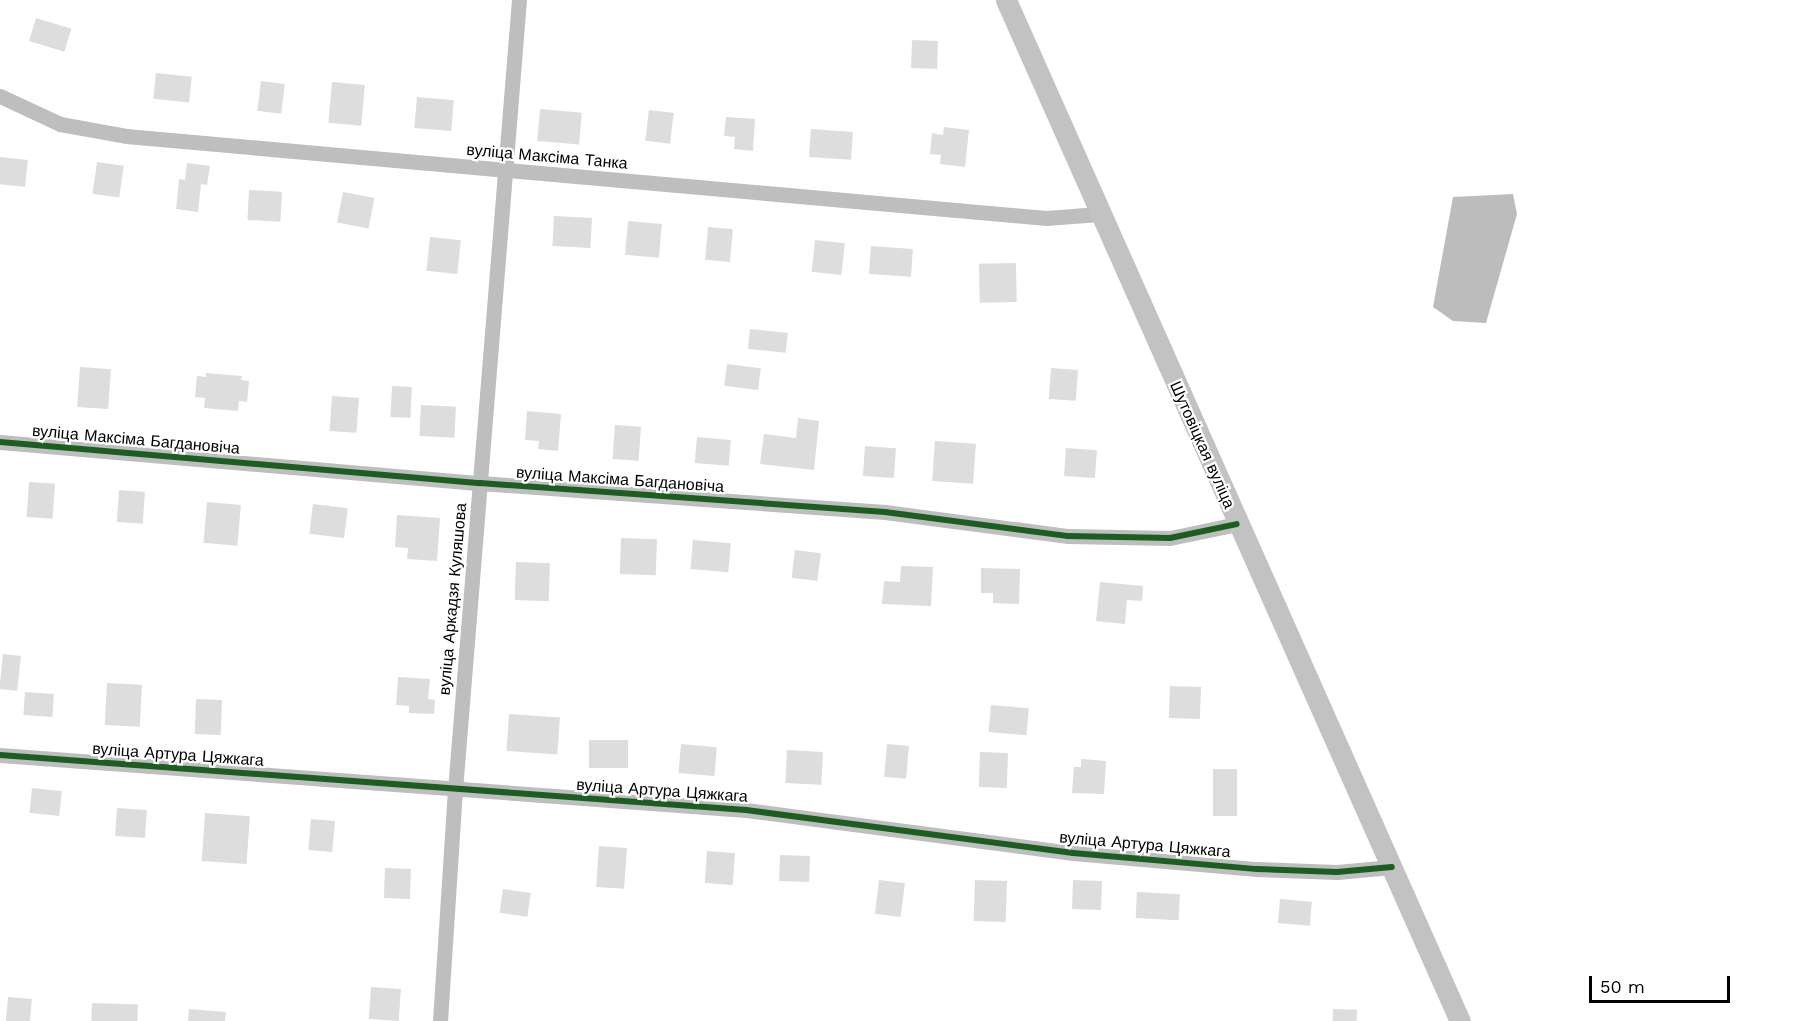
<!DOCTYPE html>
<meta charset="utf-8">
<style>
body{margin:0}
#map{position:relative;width:1802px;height:1021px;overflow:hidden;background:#fff;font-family:"Work Sans",sans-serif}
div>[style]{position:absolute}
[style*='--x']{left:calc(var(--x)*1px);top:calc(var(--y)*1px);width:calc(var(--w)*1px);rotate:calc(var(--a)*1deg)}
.water>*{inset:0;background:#bcbcbc}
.building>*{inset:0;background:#ddd;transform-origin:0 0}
.minor>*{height:15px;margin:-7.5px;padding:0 7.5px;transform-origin:7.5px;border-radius:7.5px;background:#bebebe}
.secondary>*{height:21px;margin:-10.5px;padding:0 10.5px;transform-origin:10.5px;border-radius:10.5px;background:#c2c2c2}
.cycleway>*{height:6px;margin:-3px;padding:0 3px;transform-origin:3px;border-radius:3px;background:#1b5e20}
span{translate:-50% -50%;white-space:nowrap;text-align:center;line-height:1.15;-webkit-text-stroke:4.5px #fff;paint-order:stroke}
.street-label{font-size:16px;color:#000}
.scale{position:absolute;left:1589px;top:976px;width:141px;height:27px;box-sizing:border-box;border:3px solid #000;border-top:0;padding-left:8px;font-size:18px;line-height:21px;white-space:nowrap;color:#000;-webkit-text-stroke:4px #fff;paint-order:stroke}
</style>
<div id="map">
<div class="water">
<div style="clip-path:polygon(1513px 194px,1517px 214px,1486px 323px,1453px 321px,1433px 307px,1453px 197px)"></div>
</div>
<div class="building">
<div style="left:36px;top:18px;width:37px;height:24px;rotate:17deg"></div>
<div style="left:912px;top:40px;width:26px;height:28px;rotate:2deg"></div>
<div style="left:156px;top:73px;width:36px;height:26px;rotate:6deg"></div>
<div style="left:261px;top:81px;width:24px;height:30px;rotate:7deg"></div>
<div style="left:332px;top:82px;width:33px;height:41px;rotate:5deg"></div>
<div style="left:417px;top:97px;width:37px;height:31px;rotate:5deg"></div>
<div style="left:540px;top:109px;width:42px;height:32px;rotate:5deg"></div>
<div style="left:649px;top:110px;width:25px;height:31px;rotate:7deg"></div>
<div style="clip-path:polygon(726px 117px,755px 119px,753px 151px,734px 149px,735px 137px,724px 136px)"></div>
<div style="clip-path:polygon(944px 127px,969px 130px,965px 167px,940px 164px,941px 155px,930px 154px,932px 133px,943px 135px)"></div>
<div style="left:811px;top:129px;width:42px;height:28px;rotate:4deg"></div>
<div style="left:0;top:157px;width:28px;height:27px;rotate:6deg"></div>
<div style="left:97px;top:162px;width:27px;height:32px;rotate:8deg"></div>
<div style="clip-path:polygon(187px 163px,210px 166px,207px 185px,201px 184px,198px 212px,176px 209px,179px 179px,185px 180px)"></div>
<div style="left:249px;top:190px;width:33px;height:30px;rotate:3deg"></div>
<div style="left:343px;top:192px;width:32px;height:31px;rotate:11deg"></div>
<div style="left:554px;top:216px;width:38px;height:30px;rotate:3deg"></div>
<div style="left:628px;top:221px;width:34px;height:34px;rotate:5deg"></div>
<div style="left:708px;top:227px;width:25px;height:33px;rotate:5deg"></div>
<div style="left:430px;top:237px;width:31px;height:34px;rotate:6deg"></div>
<div style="left:815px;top:240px;width:30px;height:32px;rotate:6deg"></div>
<div style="left:871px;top:246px;width:42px;height:28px;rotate:4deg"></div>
<div style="left:1016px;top:263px;width:39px;height:37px;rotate:89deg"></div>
<div style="left:750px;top:329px;width:38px;height:20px;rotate:6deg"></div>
<div style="left:727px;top:364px;width:34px;height:22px;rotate:7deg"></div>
<div style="left:80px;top:367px;width:31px;height:40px;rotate:4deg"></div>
<div style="left:1051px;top:368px;width:27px;height:31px;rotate:4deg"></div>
<div style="clip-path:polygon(206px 373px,242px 376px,241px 380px,249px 381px,247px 402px,239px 401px,238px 411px,204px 408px,205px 398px,195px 397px,197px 376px,206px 377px)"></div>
<div style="left:392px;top:386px;width:20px;height:31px;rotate:3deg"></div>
<div style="left:332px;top:396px;width:27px;height:35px;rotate:4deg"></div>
<div style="left:421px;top:405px;width:35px;height:31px;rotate:3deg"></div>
<div style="clip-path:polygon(527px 411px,561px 414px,558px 451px,538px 449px,539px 441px,525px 440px)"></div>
<div style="clip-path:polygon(798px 418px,819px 421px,814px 470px,760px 464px,764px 434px,796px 438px)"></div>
<div style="left:615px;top:425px;width:26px;height:34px;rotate:4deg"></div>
<div style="left:697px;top:437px;width:34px;height:26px;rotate:5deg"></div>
<div style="left:935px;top:441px;width:41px;height:40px;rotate:4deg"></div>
<div style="left:865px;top:446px;width:31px;height:30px;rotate:4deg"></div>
<div style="left:1066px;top:448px;width:31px;height:28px;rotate:4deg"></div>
<div style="left:29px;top:482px;width:26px;height:35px;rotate:4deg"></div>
<div style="left:119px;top:490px;width:26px;height:32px;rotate:4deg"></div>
<div style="left:207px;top:502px;width:34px;height:41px;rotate:5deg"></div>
<div style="left:313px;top:504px;width:35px;height:30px;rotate:7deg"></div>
<div style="clip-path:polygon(397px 515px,440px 518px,437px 561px,407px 559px,408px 548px,395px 547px)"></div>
<div style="left:621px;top:538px;width:36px;height:36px;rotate:2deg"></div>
<div style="left:693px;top:540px;width:38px;height:29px;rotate:5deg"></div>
<div style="left:795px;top:550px;width:26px;height:28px;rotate:7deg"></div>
<div style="left:516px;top:562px;width:34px;height:38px;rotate:2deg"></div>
<div style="clip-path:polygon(901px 566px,933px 567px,931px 606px,882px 604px,884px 581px,900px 582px)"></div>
<div style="clip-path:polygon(981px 568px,1020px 569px,1019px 604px,993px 603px,993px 593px,981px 593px)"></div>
<div style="clip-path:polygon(1100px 582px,1143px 586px,1142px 601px,1127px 600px,1125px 624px,1096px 621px)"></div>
<div style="left:3px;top:654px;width:18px;height:35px;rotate:6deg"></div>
<div style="clip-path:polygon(398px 677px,430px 679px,428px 699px,435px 700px,434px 714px,409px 713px,409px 706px,396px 705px)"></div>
<div style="left:107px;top:683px;width:35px;height:42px;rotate:3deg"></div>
<div style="left:1170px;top:686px;width:31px;height:32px;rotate:2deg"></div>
<div style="left:25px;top:692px;width:29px;height:23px;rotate:4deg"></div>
<div style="left:196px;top:699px;width:26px;height:35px;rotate:2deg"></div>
<div style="left:991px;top:705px;width:38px;height:27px;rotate:5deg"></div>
<div style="left:509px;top:714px;width:51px;height:37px;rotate:4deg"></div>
<div style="left:589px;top:740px;width:39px;height:28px"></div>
<div style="left:681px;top:744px;width:36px;height:29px;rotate:5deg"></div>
<div style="left:887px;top:744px;width:22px;height:33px;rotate:5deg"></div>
<div style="left:787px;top:750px;width:36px;height:33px;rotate:3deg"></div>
<div style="left:980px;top:752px;width:28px;height:35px;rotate:2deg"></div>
<div style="clip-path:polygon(1081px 759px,1106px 761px,1104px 794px,1072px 793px,1074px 767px,1081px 767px)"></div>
<div style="left:1213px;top:769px;width:24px;height:47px"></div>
<div style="left:32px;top:788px;width:30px;height:25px;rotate:6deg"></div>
<div style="left:117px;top:808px;width:30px;height:28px;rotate:4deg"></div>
<div style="left:205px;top:813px;width:45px;height:48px;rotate:4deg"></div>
<div style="left:311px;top:819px;width:24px;height:31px;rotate:5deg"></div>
<div style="left:599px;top:846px;width:28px;height:41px;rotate:4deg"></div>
<div style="left:707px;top:851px;width:28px;height:32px;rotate:4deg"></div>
<div style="left:780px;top:855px;width:30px;height:26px;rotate:2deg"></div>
<div style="left:385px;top:868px;width:26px;height:30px;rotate:2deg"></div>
<div style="left:879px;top:880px;width:26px;height:34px;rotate:7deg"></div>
<div style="left:975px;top:880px;width:32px;height:41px;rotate:2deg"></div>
<div style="left:1073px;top:880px;width:29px;height:29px;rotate:2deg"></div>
<div style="left:503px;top:889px;width:28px;height:24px;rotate:8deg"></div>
<div style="left:1137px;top:892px;width:43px;height:26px;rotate:3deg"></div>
<div style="left:1280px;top:899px;width:32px;height:24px;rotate:5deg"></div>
<div style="left:371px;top:987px;width:30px;height:32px;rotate:4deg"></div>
<div style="left:8px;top:997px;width:24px;height:24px;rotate:5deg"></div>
<div style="left:92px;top:1003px;width:46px;height:18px;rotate:2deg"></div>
<div style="clip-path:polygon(189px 1009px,226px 1012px,225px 1021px,188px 1021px)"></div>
<div style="left:1333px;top:1009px;width:24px;height:12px;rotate:2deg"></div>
</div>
<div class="minor">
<div style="--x:0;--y:96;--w:66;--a:25"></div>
<div style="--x:60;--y:124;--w:67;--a:10.3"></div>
<div style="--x:126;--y:136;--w:924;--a:5.09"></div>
<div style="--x:1046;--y:218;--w:53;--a:-4.3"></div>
<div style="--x:0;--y:442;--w:482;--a:4.9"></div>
<div style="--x:480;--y:483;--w:406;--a:4.1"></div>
<div style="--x:885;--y:512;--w:185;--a:7.5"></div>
<div style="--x:1068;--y:536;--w:102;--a:1.1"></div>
<div style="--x:1170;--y:538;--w:68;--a:-11.8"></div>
<div style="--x:0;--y:755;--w:748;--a:4.22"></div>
<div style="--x:746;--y:810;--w:330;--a:7.5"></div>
<div style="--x:1073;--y:853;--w:185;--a:5"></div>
<div style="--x:1257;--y:869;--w:80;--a:2.1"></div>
<div style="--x:1337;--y:872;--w:55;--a:-5.2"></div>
<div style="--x:440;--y:1021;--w:231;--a:-86.3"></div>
<div style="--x:455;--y:790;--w:793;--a:-85.37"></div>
</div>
<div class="secondary">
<div style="--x:1006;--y:0;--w:1117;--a:66.03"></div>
</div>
<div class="cycleway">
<div style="--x:0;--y:442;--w:482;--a:4.9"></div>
<div style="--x:480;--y:483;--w:406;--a:4.1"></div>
<div style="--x:885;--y:512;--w:185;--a:7.5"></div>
<div style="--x:1068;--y:536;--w:102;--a:1.1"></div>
<div style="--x:1170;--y:538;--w:68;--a:-11.8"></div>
<div style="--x:0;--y:755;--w:748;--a:4.22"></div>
<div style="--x:746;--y:810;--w:330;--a:7.5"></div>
<div style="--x:1073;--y:853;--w:185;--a:5"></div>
<div style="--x:1257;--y:869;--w:80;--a:2.1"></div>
<div style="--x:1337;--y:872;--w:55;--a:-5.2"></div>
</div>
<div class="street-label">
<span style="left:547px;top:157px;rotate:5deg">вуліца Максіма Танка</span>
<span style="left:136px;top:440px;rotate:5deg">вуліца Максіма Багдановіча</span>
<span style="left:1202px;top:445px;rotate:66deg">Шутовіцкая вуліца</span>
<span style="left:620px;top:480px;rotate:4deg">вуліца Максіма Багдановіча</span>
<span style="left:453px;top:599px;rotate:-85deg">вуліца Аркадзя Куляшова</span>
<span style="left:178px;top:755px;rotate:4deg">вуліца Артура Цяжкага</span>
<span style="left:662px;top:791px;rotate:4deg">вуліца Артура Цяжкага</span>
<span style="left:1145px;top:845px;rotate:5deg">вуліца Артура Цяжкага</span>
</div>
<div class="scale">50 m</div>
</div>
